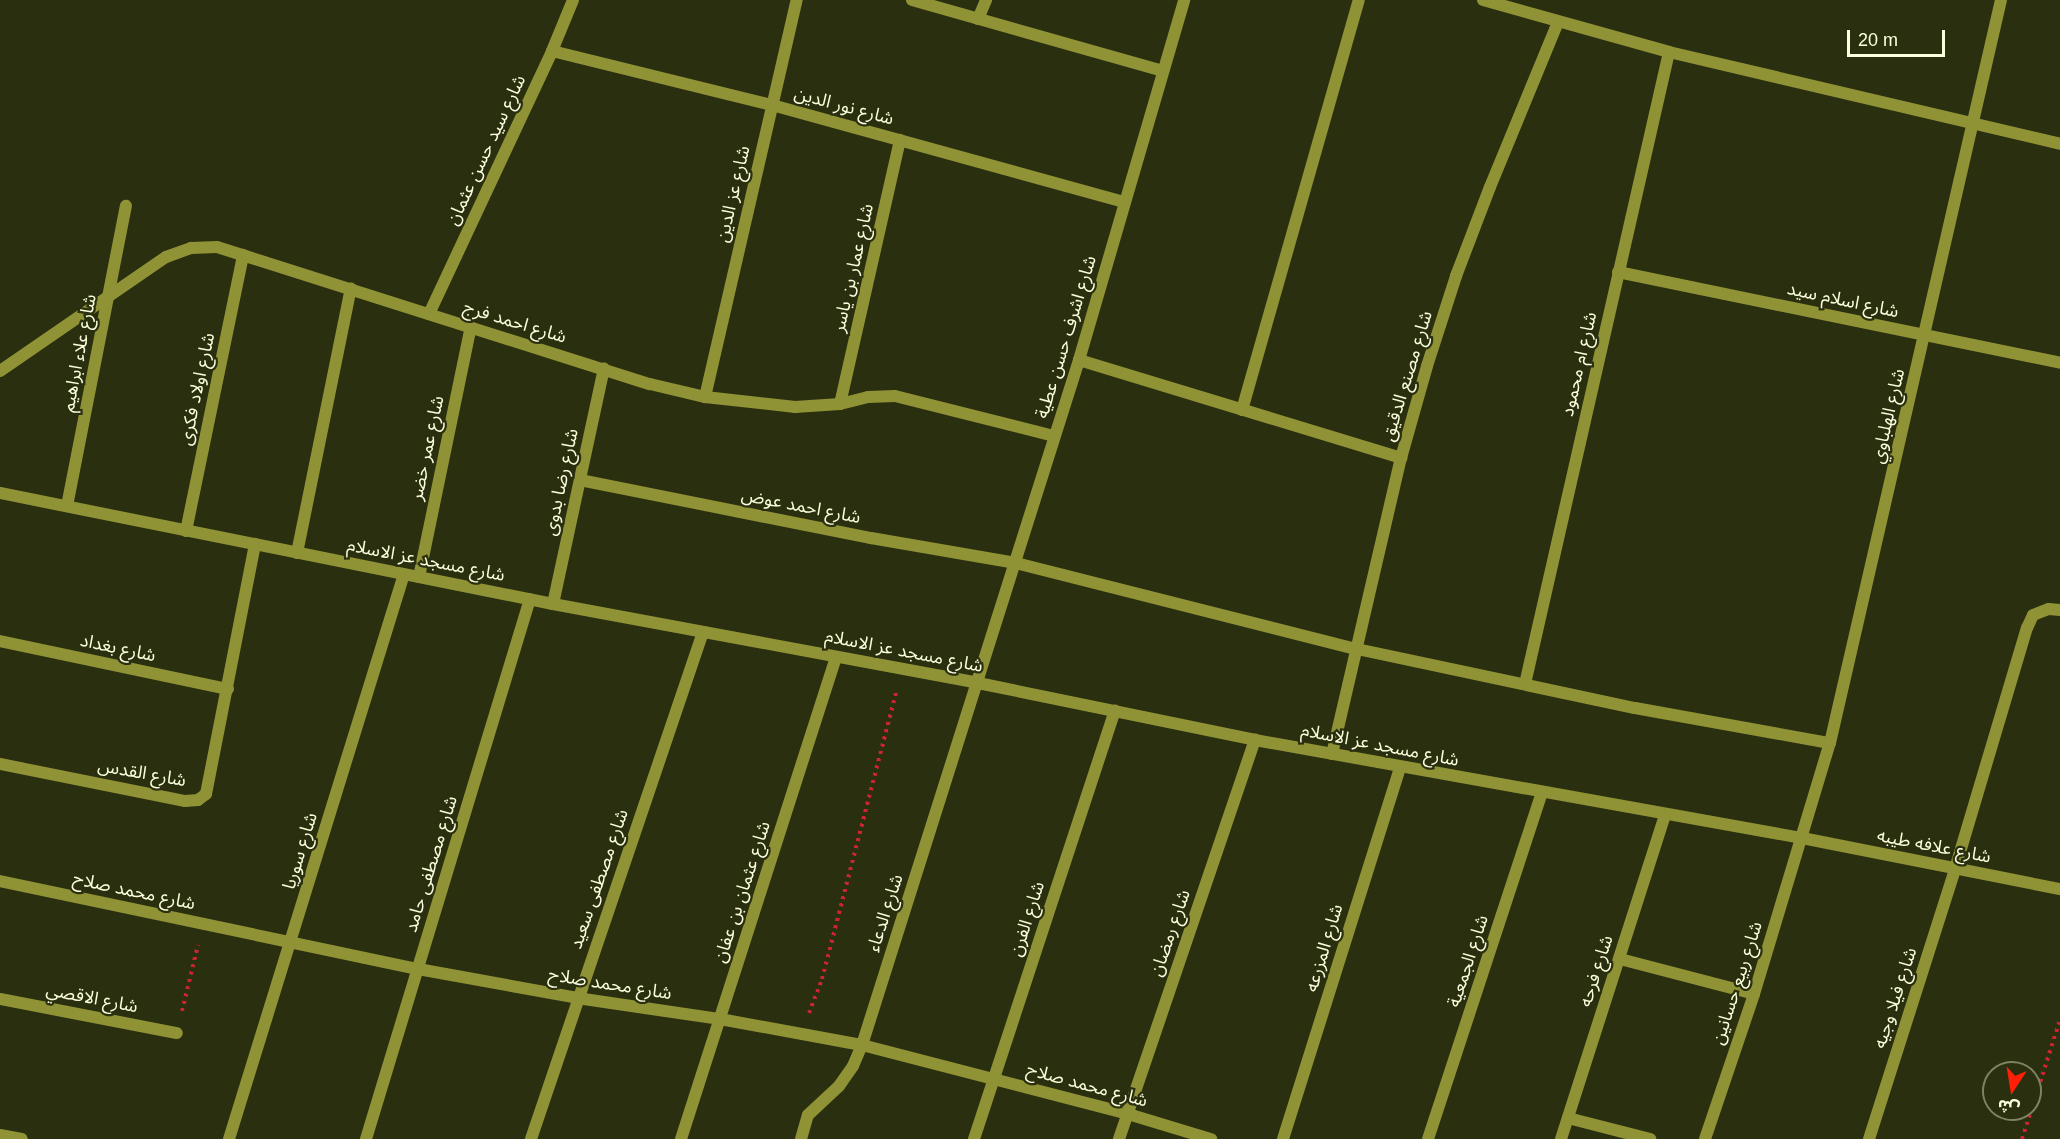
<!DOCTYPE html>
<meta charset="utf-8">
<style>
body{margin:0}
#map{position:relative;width:2060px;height:1139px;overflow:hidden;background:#2a2f0f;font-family:Helvetica,"Noto Sans Arabic",sans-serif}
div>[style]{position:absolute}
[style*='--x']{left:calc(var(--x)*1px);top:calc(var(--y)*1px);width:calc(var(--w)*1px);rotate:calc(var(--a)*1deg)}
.path>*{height:4px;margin-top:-2px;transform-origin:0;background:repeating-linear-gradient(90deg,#cc2531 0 3px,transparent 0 7.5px)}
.minor>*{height:12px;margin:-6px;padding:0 6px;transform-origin:6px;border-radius:6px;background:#909236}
span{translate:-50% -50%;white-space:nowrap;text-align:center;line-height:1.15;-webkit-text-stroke:4.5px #2a2f0f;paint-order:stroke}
.street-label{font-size:18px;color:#fcffdd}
.north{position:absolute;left:1982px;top:1061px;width:60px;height:60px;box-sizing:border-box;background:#2a2f0f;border:2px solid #7e8261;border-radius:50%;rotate:192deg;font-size:16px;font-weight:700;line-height:24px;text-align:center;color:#fcffdd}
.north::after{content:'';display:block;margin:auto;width:21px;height:27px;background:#ff1f09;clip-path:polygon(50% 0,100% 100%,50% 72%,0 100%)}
.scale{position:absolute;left:1847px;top:30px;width:98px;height:27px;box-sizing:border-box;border:3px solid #fcffdd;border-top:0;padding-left:8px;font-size:18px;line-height:21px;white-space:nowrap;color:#fcffdd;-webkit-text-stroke:4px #2a2f0f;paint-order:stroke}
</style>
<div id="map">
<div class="path">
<div style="--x:182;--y:1011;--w:68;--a:-76.4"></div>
<div style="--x:809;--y:1013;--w:36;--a:-69"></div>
<div style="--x:822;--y:979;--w:299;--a:-75.5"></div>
<div style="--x:2022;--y:1139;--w:125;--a:-72.3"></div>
</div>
<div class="minor">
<div style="--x:912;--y:0;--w:261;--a:15.8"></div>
<div style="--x:1483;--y:0;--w:193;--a:15.6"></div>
<div style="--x:1669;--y:52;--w:402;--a:13.2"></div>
<div style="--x:978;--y:19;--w:21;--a:-67"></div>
<div style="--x:552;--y:51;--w:227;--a:13.8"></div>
<div style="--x:772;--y:105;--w:366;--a:15.4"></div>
<div style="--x:1618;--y:272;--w:451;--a:11.6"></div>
<div style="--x:429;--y:314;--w:290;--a:-64.9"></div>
<div style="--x:552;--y:51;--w:55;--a:-67.6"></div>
<div style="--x:1079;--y:360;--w:337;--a:16.9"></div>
<div style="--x:0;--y:371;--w:201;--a:-34.5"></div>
<div style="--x:166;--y:257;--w:27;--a:-20"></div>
<div style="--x:191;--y:248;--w:26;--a:-2"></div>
<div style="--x:217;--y:247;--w:454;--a:17.6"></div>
<div style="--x:650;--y:384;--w:57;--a:13.3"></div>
<div style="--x:705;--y:397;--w:91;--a:6.3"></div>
<div style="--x:795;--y:407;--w:45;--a:-3.8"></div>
<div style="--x:840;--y:404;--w:29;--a:-14"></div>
<div style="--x:868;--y:397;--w:27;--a:-2"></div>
<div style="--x:895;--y:396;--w:164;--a:14.1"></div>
<div style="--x:705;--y:397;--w:408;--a:-77"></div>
<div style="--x:840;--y:404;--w:271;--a:-77.2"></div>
<div style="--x:1242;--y:410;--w:426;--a:-74.1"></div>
<div style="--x:580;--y:480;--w:297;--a:11.3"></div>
<div style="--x:871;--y:538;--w:147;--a:9.8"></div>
<div style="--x:1016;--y:563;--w:352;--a:14.2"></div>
<div style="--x:1357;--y:649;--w:284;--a:12"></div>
<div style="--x:1635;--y:708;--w:198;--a:10.2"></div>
<div style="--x:0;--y:493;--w:564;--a:11.35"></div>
<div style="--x:553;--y:604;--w:432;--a:10.5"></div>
<div style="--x:978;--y:683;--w:283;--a:11.6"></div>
<div style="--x:1255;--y:740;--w:556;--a:10.16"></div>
<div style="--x:1802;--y:838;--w:263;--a:11.2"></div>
<div style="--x:67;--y:506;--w:306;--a:-78.9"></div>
<div style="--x:186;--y:531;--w:282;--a:-78.3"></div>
<div style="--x:297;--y:553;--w:270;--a:-78.5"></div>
<div style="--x:419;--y:577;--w:255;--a:-78.3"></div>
<div style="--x:553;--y:604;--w:241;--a:-77.8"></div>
<div style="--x:0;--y:641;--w:233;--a:11.9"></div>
<div style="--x:1525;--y:684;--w:648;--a:-77.16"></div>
<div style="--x:1332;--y:754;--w:304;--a:-76.9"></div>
<div style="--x:1401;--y:458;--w:96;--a:-74.2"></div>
<div style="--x:1427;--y:366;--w:95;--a:-72.1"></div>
<div style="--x:1456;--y:276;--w:95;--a:-69.1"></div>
<div style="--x:1490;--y:187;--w:178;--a:-67.6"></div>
<div style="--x:0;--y:764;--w:189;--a:11.3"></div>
<div style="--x:185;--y:801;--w:13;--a:-4"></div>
<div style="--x:198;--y:800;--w:10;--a:-37"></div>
<div style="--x:206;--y:794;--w:255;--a:-78.9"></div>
<div style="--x:0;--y:881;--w:427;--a:11.9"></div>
<div style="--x:418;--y:969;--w:162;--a:10.3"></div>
<div style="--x:577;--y:998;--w:145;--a:8.4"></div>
<div style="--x:720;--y:1019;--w:144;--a:10.4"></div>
<div style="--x:862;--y:1045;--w:275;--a:14.5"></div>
<div style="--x:1128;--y:1114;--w:87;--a:16.8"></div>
<div style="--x:1620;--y:959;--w:138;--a:14.6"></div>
<div style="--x:0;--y:999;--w:180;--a:10.9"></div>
<div style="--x:1568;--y:1118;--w:85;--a:14.4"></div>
<div style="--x:0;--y:1135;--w:22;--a:10"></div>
<div style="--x:229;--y:1139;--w:591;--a:-72.79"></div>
<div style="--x:366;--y:1139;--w:564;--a:-73.11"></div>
<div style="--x:531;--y:1139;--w:535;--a:-71.26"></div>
<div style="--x:681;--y:1139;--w:506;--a:-72.17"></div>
<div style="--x:801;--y:1139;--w:25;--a:-74"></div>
<div style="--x:808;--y:1115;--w:42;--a:-43.1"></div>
<div style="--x:839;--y:1086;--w:24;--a:-55"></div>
<div style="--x:853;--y:1066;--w:23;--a:-67"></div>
<div style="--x:862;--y:1045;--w:719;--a:-72.42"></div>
<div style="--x:1079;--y:360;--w:375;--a:-73.7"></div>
<div style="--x:974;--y:1139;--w:451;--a:-71.8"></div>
<div style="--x:1119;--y:1139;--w:422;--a:-71.2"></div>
<div style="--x:1283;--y:1139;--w:390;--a:-72.5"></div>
<div style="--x:1428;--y:1139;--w:364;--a:-71.8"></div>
<div style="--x:1561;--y:1139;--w:340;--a:-72.2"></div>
<div style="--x:1705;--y:1139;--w:153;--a:-71.3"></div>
<div style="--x:1754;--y:994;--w:262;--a:-73.2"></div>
<div style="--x:1830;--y:743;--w:762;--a:-77.04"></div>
<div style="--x:1869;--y:1139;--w:283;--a:-72.3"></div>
<div style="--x:1955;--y:869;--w:252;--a:-73.4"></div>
<div style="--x:2027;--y:628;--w:14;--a:-65"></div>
<div style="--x:2033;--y:615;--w:17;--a:-21"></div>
<div style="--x:2049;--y:609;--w:11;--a:5"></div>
</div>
<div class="street-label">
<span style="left:844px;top:106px;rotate:15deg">شارع نور الدين</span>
<span style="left:486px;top:150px;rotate:-65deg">شارع سيد حسن عثمان</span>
<span style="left:733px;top:194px;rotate:-77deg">شارع عز الدين</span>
<span style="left:853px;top:268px;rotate:-77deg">شارع عمار بن ياسر</span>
<span style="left:1843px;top:300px;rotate:12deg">شارع اسلام سيد</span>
<span style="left:515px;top:322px;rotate:17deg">شارع احمد فرج</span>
<span style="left:1066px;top:337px;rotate:-73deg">شارع اشرف حسن عطية</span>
<span style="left:79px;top:353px;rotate:-79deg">شارع علاء ابراهيم</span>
<span style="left:1579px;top:364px;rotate:-77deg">شارع ام محمود</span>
<span style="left:1407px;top:376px;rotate:-73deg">شارع مصنع الدقيق</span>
<span style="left:197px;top:389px;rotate:-78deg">شارع اولاد فكرى</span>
<span style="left:1888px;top:416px;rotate:-77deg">شارع الهلباوي</span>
<span style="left:427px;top:448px;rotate:-78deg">شارع عمر خضر</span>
<span style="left:561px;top:482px;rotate:-78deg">شارع رضا بدوى</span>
<span style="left:801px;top:506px;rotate:11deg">شارع احمد عوض</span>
<span style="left:426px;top:560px;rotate:11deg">شارع مسجد عز الاسلام</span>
<span style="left:118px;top:648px;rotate:12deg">شارع بغداد</span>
<span style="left:904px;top:651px;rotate:11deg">شارع مسجد عز الاسلام</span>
<span style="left:1380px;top:745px;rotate:11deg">شارع مسجد عز الاسلام</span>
<span style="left:142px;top:773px;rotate:10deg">شارع القدس</span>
<span style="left:1934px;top:846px;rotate:11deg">شارع علافه طيبه</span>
<span style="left:300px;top:851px;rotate:-73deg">شارع سوريا</span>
<span style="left:431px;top:864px;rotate:-73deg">شارع مصطفى حامد</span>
<span style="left:599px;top:879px;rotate:-71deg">شارع مصطفى سعيد</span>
<span style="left:134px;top:891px;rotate:12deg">شارع محمد صلاح</span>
<span style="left:742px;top:892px;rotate:-72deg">شارع عثمان بن عفان</span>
<span style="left:885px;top:913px;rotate:-72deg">شارع الدعاء</span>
<span style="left:1027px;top:919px;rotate:-72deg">شارع الفرن</span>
<span style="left:1170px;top:933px;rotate:-71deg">شارع رمضان</span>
<span style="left:1324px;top:948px;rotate:-73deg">شارع المزرعه</span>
<span style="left:1468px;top:961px;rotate:-72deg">شارع الجمعية</span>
<span style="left:1596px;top:971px;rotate:-72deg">شارع فرحه</span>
<span style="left:1737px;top:983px;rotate:-72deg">شارع ربيع حسانين</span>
<span style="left:610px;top:984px;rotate:9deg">شارع محمد صلاح</span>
<span style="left:92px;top:998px;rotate:11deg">شارع الاقصي</span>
<span style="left:1895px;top:998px;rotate:-72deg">شارع فيلا وجيه</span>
<span style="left:1087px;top:1085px;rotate:15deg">شارع محمد صلاح</span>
</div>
<div class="north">ش</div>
<div class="scale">20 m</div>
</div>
